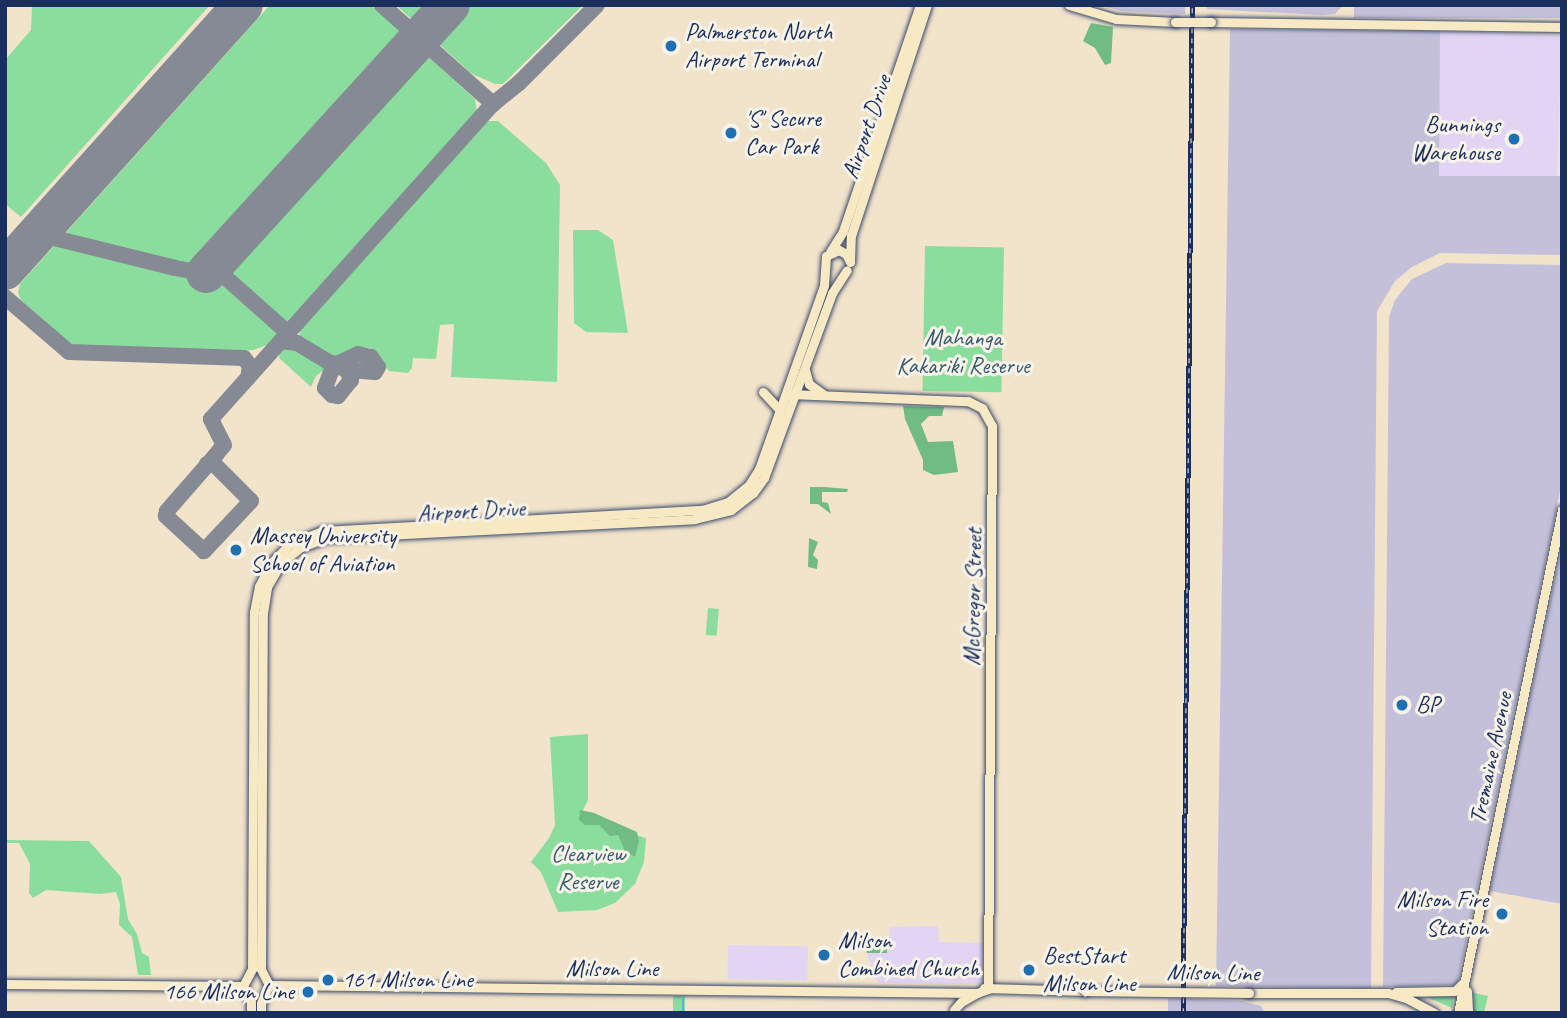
<!DOCTYPE html>
<style>
body{margin:0}
#map{position:relative;width:1567px;height:1018px;overflow:hidden;background:#f2e4cb;font-family:Caveat,sans-serif}
div>[style]{position:absolute}
[style*='--x']{left:calc(var(--x)*1px);top:calc(var(--y)*1px);width:calc(var(--w)*1px);rotate:calc(var(--a)*1deg)}
.built>*{inset:0;background:#e2d4f3;transform-origin:0 0}
.industrial>*{inset:0;background:#c5c0da;transform-origin:0 0}
.green>*{inset:0;background:#8bdd9d;transform-origin:0 0}
.forest>*{inset:0;background:#70bc84}
.stream>*{height:2px;margin:-1px;padding:0 1px;transform-origin:1px;border-radius:1px;background:#5fb3db}
.taxiway>*{height:16px;margin:-8px;padding:0 8px;transform-origin:8px;border-radius:8px;background:#868a94}
.runway>*{height:40px;margin:-20px;padding:0 20px;transform-origin:20px;border-radius:20px;background:#868a94}
.roads{filter:drop-shadow(0 0 2px #3b4a6e) drop-shadow(0 0 2px #3b4a6e)}
.secondary>*{height:9px;margin:-4.5px;padding:0 4.5px;transform-origin:4.5px;border-radius:4.5px;background:#f6e9c3}
.rail>*{height:4.5px;margin-top:-2.25px;transform-origin:0;background:repeating-linear-gradient(90deg,#f7f3e8 0 5px,#1b2f5e 0 10px);box-sizing:border-box;border-block:2px solid #1b2f5e}
.bridges{filter:drop-shadow(0 0 2px #3b4a6e) drop-shadow(0 0 2px #3b4a6e)}
.secondary-bridge>*{height:9px;margin:-4.5px;padding:0 4.5px;transform-origin:4.5px;border-radius:4.5px;background:#f6e9c3}
.dots>*{width:19px;height:19px;translate:-50% -50%;box-sizing:border-box;border:4px solid #f7f3e8;border-radius:50%}
span{translate:-50% -50%;white-space:nowrap;text-align:center;line-height:1.15;-webkit-text-stroke:6px #f7f3e8;paint-order:stroke}
.poi-label{font-size:24px;color:#1b2f5e}
.left{translate:0 -50%;text-align:left}
.right{translate:-100% -50%;text-align:right}
.street-label{font-size:24px;color:#1b2f5e}
.park-label{font-size:24px;color:#375a6e}
.frame{position:absolute;inset:0;border:7px solid #1b2f5e;pointer-events:none}
</style>
<div id="map">
<div class="built">
<div style="left:1440px;top:31px;width:122px;height:145px;rotate:2deg"></div>
<div style="clip-path:polygon(938px 926px,939px 942px,983px 943px,983px 981px,979px 984px,880px 983px,875px 979px,863px 940px,889px 938px,890px 927px)"></div>
<div style="left:728px;top:945px;width:80px;height:34px;rotate:1deg"></div>
</div>
<div class="industrial">
<div style="clip-path:polygon(1099px 5px,1185px 5px,1185px 14px,1121px 11px)"></div>
<div style="clip-path:polygon(1207px 5px,1343px 5px,1335px 14px,1322px 15px,1207px 9px)"></div>
<div style="left:1354px;top:5px;width:208px;height:13px"></div>
<div style="clip-path:polygon(1230px 29px,1440px 31px,1439px 176px,1562px 176px,1562px 255px,1440px 253px,1412px 267px,1395px 281px,1377px 311px,1371px 988px,1216px 986px)"></div>
<div style="clip-path:polygon(1446px 263px,1562px 265px,1562px 482px,1457px 985px,1383px 987px,1389px 317px,1395px 300px,1412px 279px)"></div>
<div style="clip-path:polygon(1562px 545px,1562px 904px,1490px 891px)"></div>
<div style="clip-path:polygon(1168px 998px,1242px 1001px,1261px 1006px,1265px 1013px,1168px 1013px)"></div>
</div>
<div class="green">
<div style="clip-path:polygon(32px 5px,210px 5px,21px 217px,5px 204px,5px 60px,31px 30px)"></div>
<div style="clip-path:polygon(270px 5px,371px 5px,475px 99px,477px 112px,267px 345px,253px 350px,231px 352px,78px 346px,68px 342px,21px 300px,18px 293px,20px 284px)"></div>
<div style="clip-path:polygon(396px 5px,583px 5px,503px 84px,495px 84px,472px 74px)"></div>
<div style="clip-path:polygon(488px 121px,498px 121px,546px 163px,560px 185px,557px 382px,451px 377px,454px 324px,440px 325px,436px 359px,413px 358px,412px 368px,408px 373px,389px 371px,370px 348px,361px 347px,335px 360px,307px 347px,299px 337px,302px 325px,482px 124px)"></div>
<div style="clip-path:polygon(573px 230px,598px 230px,613px 240px,628px 333px,586px 332px,574px 323px)"></div>
<div style="left:925px;top:246px;width:79px;height:145px;rotate:1deg"></div>
<div style="clip-path:polygon(292px 346px,324px 365px,325px 369px,316px 376px,311px 387px,279px 358px,280px 349px)"></div>
<div style="left:708px;top:608px;width:11px;height:27px;rotate:5deg"></div>
<div style="clip-path:polygon(588px 734px,588px 800px,583px 810px,587px 821px,646px 838px,644px 862px,635px 884px,615px 903px,597px 910px,558px 912px,541px 872px,531px 862px,549px 838px,555px 825px,550px 737px)"></div>
<div style="clip-path:polygon(5px 840px,89px 841px,121px 877px,128px 919px,137px 934px,142px 953px,149px 957px,151px 975px,138px 975px,132px 937px,119px 925px,120px 904px,116px 892px,100px 894px,46px 890px,33px 898px,29px 893px,30px 864px,19px 843px,5px 843px)"></div>
<div style="clip-path:polygon(1470px 992px,1488px 996px,1484px 1013px,1472px 1013px)"></div>
<div style="clip-path:polygon(1424px 993px,1454px 995px,1452px 1008px,1431px 999px)"></div>
<div style="left:673px;top:996px;width:12px;height:17px"></div>
</div>
<div class="forest">
<div style="clip-path:polygon(1091px 23px,1113px 27px,1111px 63px,1105px 65px,1095px 48px,1083px 41px)"></div>
<div style="clip-path:polygon(903px 406px,944px 407px,942px 416px,929px 416px,921px 424px,928px 442px,953px 441px,958px 472px,934px 475px,923px 470px,923px 460px,905px 419px)"></div>
<div style="clip-path:polygon(810px 487px,824px 487px,848px 489px,847px 492px,822px 492px,822px 502px,828px 503px,831px 514px,818px 504px,810px 504px)"></div>
<div style="clip-path:polygon(809px 538px,818px 542px,813px 555px,818px 560px,817px 569px,808px 567px)"></div>
<div style="clip-path:polygon(580px 810px,594px 813px,637px 832px,639px 841px,635px 857px,625px 851px,618px 835px,610px 836px,599px 825px,585px 825px,579px 820px)"></div>
<div style="clip-path:polygon(887px 937px,887px 953px,867px 953px,863px 938px)"></div>
</div>
<div class="stream">
<div style="--x:683;--y:1013;--w:13;--a:-90"></div>
</div>
<div class="taxiway">
<div style="--x:382;--y:5;--w:149;--a:41.7"></div>
<div style="--x:38;--y:234;--w:141;--a:13.9"></div>
<div style="--x:175;--y:268;--w:51;--a:10.2"></div>
<div style="--x:225;--y:277;--w:84;--a:41.6"></div>
<div style="--x:5;--y:297;--w:84;--a:40.7"></div>
<div style="--x:69;--y:352;--w:175;--a:2"></div>
<div style="--x:244;--y:358;--w:10;--a:53"></div>
<div style="--x:250;--y:366;--w:12;--a:99"></div>
<div style="--x:281;--y:341;--w:16;--a:7"></div>
<div style="--x:297;--y:343;--w:39;--a:31"></div>
<div style="--x:330;--y:363;--w:7;--a:8"></div>
<div style="--x:337;--y:364;--w:23;--a:-25"></div>
<div style="--x:358;--y:354;--w:13;--a:13"></div>
<div style="--x:371;--y:357;--w:12;--a:55"></div>
<div style="--x:378;--y:367;--w:6;--a:121"></div>
<div style="--x:375;--y:372;--w:28;--a:-176"></div>
<div style="--x:330;--y:363;--w:18;--a:22"></div>
<div style="--x:347;--y:370;--w:11;--a:68"></div>
<div style="--x:351;--y:380;--w:21;--a:129"></div>
<div style="--x:338;--y:396;--w:6;--a:-171"></div>
<div style="--x:332;--y:395;--w:10;--a:-135"></div>
<div style="--x:325;--y:388;--w:20;--a:-70"></div>
<div style="--x:332;--y:369;--w:6;--a:-108"></div>
<div style="--x:207;--y:464;--w:7;--a:0"></div>
<div style="--x:214;--y:464;--w:52;--a:45"></div>
<div style="--x:251;--y:501;--w:69;--a:133.2"></div>
<div style="--x:204;--y:551;--w:52;--a:-137.4"></div>
<div style="--x:166;--y:516;--w:5;--a:-79"></div>
<div style="--x:167;--y:511;--w:73;--a:-48.9"></div>
<div style="--x:215;--y:456;--w:14;--a:-51"></div>
<div style="--x:224;--y:445;--w:29;--a:-117"></div>
<div style="--x:211;--y:419;--w:423;--a:-48.2"></div>
<div style="--x:493;--y:104;--w:33;--a:-39"></div>
<div style="--x:519;--y:83;--w:110;--a:-45"></div>
</div>
<div class="runway">
<div style="--x:5;--y:270;--w:356;--a:-48.1"></div>
<div style="--x:206;--y:273;--w:362;--a:-47.7"></div>
</div>
<div class="roads">
<div class="secondary">
<div style="--x:1069;--y:5;--w:49;--a:16.6"></div>
<div style="--x:1116;--y:19;--w:59;--a:2.9"></div>
<div style="--x:1211;--y:22;--w:351;--a:0.8"></div>
<div style="--x:830;--y:252;--w:25;--a:-58"></div>
<div style="--x:843;--y:231;--w:239;--a:-71.2"></div>
<div style="--x:850;--y:261;--w:25;--a:-88"></div>
<div style="--x:851;--y:236;--w:243;--a:-71.8"></div>
<div style="--x:805;--y:370;--w:15;--a:74"></div>
<div style="--x:809;--y:384;--w:17;--a:36"></div>
<div style="--x:763;--y:392;--w:23;--a:47"></div>
<div style="--x:790;--y:394;--w:178;--a:2.3"></div>
<div style="--x:968;--y:401;--w:16;--a:27"></div>
<div style="--x:982;--y:408;--w:21;--a:61"></div>
<div style="--x:992;--y:426;--w:563;--a:90.41"></div>
<div style="--x:5;--y:984;--w:238;--a:0.5"></div>
<div style="--x:269;--y:985;--w:708;--a:0.65"></div>
<div style="--x:977;--y:993;--w:12;--a:-20"></div>
<div style="--x:984;--y:988;--w:101;--a:1.7"></div>
<div style="--x:1467;--y:991;--w:22;--a:87"></div>
<div style="--x:1396;--y:992;--w:59;--a:-1"></div>
<div style="--x:1455;--y:991;--w:11;--a:-45"></div>
<div style="--x:1249;--y:993;--w:139;--a:0"></div>
<div style="--x:1388;--y:993;--w:19;--a:16"></div>
<div style="--x:1406;--y:998;--w:32;--a:28"></div>
<div style="--x:954;--y:1010;--w:11;--a:-49"></div>
<div style="--x:961;--y:1002;--w:16;--a:-30"></div>
<div style="--x:251;--y:1013;--w:11;--a:-90"></div>
<div style="--x:251;--y:1002;--w:18;--a:-117"></div>
<div style="--x:243;--y:986;--w:19;--a:-62"></div>
<div style="--x:252;--y:969;--w:357;--a:-89.7"></div>
<div style="--x:254;--y:612;--w:26;--a:-79"></div>
<div style="--x:259;--y:586;--w:26;--a:-62"></div>
<div style="--x:271;--y:563;--w:27;--a:-45"></div>
<div style="--x:290;--y:544;--w:35;--a:-22"></div>
<div style="--x:323;--y:531;--w:380;--a:-3.2"></div>
<div style="--x:702;--y:510;--w:27;--a:-17"></div>
<div style="--x:728;--y:502;--w:27;--a:-39"></div>
<div style="--x:749;--y:485;--w:19;--a:-58"></div>
<div style="--x:759;--y:469;--w:195;--a:-70.5"></div>
<div style="--x:824;--y:285;--w:29;--a:-86"></div>
<div style="--x:826;--y:256;--w:14;--a:-25"></div>
<div style="--x:839;--y:250;--w:8;--a:30"></div>
<div style="--x:846;--y:254;--w:9;--a:63"></div>
<div style="--x:261;--y:1013;--w:10;--a:-90"></div>
<div style="--x:261;--y:1003;--w:20;--a:-66"></div>
<div style="--x:269;--y:985;--w:18;--a:-117"></div>
<div style="--x:261;--y:969;--w:356;--a:-89.7"></div>
<div style="--x:263;--y:613;--w:26;--a:-81"></div>
<div style="--x:267;--y:587;--w:28;--a:-60"></div>
<div style="--x:281;--y:563;--w:26;--a:-39"></div>
<div style="--x:301;--y:547;--w:27;--a:-20"></div>
<div style="--x:326;--y:538;--w:369;--a:-2.9"></div>
<div style="--x:695;--y:519;--w:37;--a:-14"></div>
<div style="--x:731;--y:510;--w:28;--a:-38"></div>
<div style="--x:753;--y:493;--w:19;--a:-54"></div>
<div style="--x:764;--y:478;--w:197;--a:-69.8"></div>
<div style="--x:832;--y:293;--w:27;--a:-57"></div>
<div style="--x:1458;--y:1013;--w:514;--a:-78.32"></div>
</div>
</div>
<div class="rail">
<div style="--x:1183;--y:1013;--w:1008;--a:-89.49"></div>
</div>
<div class="bridges">
<div class="secondary-bridge">
<div style="--x:1175;--y:22;--w:36;--a:0"></div>
<div style="--x:1085;--y:991;--w:164;--a:0.7"></div>
</div>
</div>
<div class="dots">
<div style="left:671px;top:46px;background:#1f6fb2"></div>
<div style="left:731px;top:133px;background:#1f6fb2"></div>
<div style="left:1514px;top:139px;background:#1f6fb2"></div>
<div style="left:236px;top:550px;background:#1f6fb2"></div>
<div style="left:1402px;top:705px;background:#1f6fb2"></div>
<div style="left:1502px;top:914px;background:#1f6fb2"></div>
<div style="left:824px;top:955px;background:#1f6fb2"></div>
<div style="left:1029px;top:970px;background:#1f6fb2"></div>
<div style="left:328px;top:980px;background:#1f6fb2"></div>
<div style="left:308px;top:992px;background:#1f6fb2"></div>
</div>
<div class="poi-label">
<span class="left" style="left:685px;top:46px">Palmerston North<br>Airport Terminal</span>
<span class="left" style="left:745px;top:133px">'S' Secure<br>Car Park</span>
<span class="right" style="left:1500px;top:139px">Bunnings<br>Warehouse</span>
<span class="left" style="left:250px;top:550px">Massey University<br>School of Aviation</span>
<span class="left" style="left:1416px;top:705px">BP</span>
<span class="right" style="left:1488px;top:914px">Milson Fire<br>Station</span>
<span class="left" style="left:838px;top:955px">Milson<br>Combined Church</span>
<span class="left" style="left:1043px;top:970px">BestStart<br>Milson Line</span>
<span class="left" style="left:342px;top:980px">161 Milson Line</span>
<span class="right" style="left:294px;top:992px">166 Milson Line</span>
</div>
<div class="street-label">
<span style="left:867px;top:127px;rotate:-71deg">Airport Drive</span>
<span style="left:471px;top:511px;rotate:-3deg">Airport Drive</span>
<span style="left:973px;top:597px;rotate:-89deg">McGregor Street</span>
<span style="left:1491px;top:758px;rotate:-78deg">Tremaine Avenue</span>
<span style="left:612px;top:969px">Milson Line</span>
<span style="left:1213px;top:973px;rotate:1deg">Milson Line</span>
</div>
<div class="park-label">
<span style="left:963px;top:352px">Mahanga<br>Kakariki Reserve</span>
<span style="left:588px;top:868px">Clearview<br>Reserve</span>
</div>
<div class="frame"></div>
</div>
